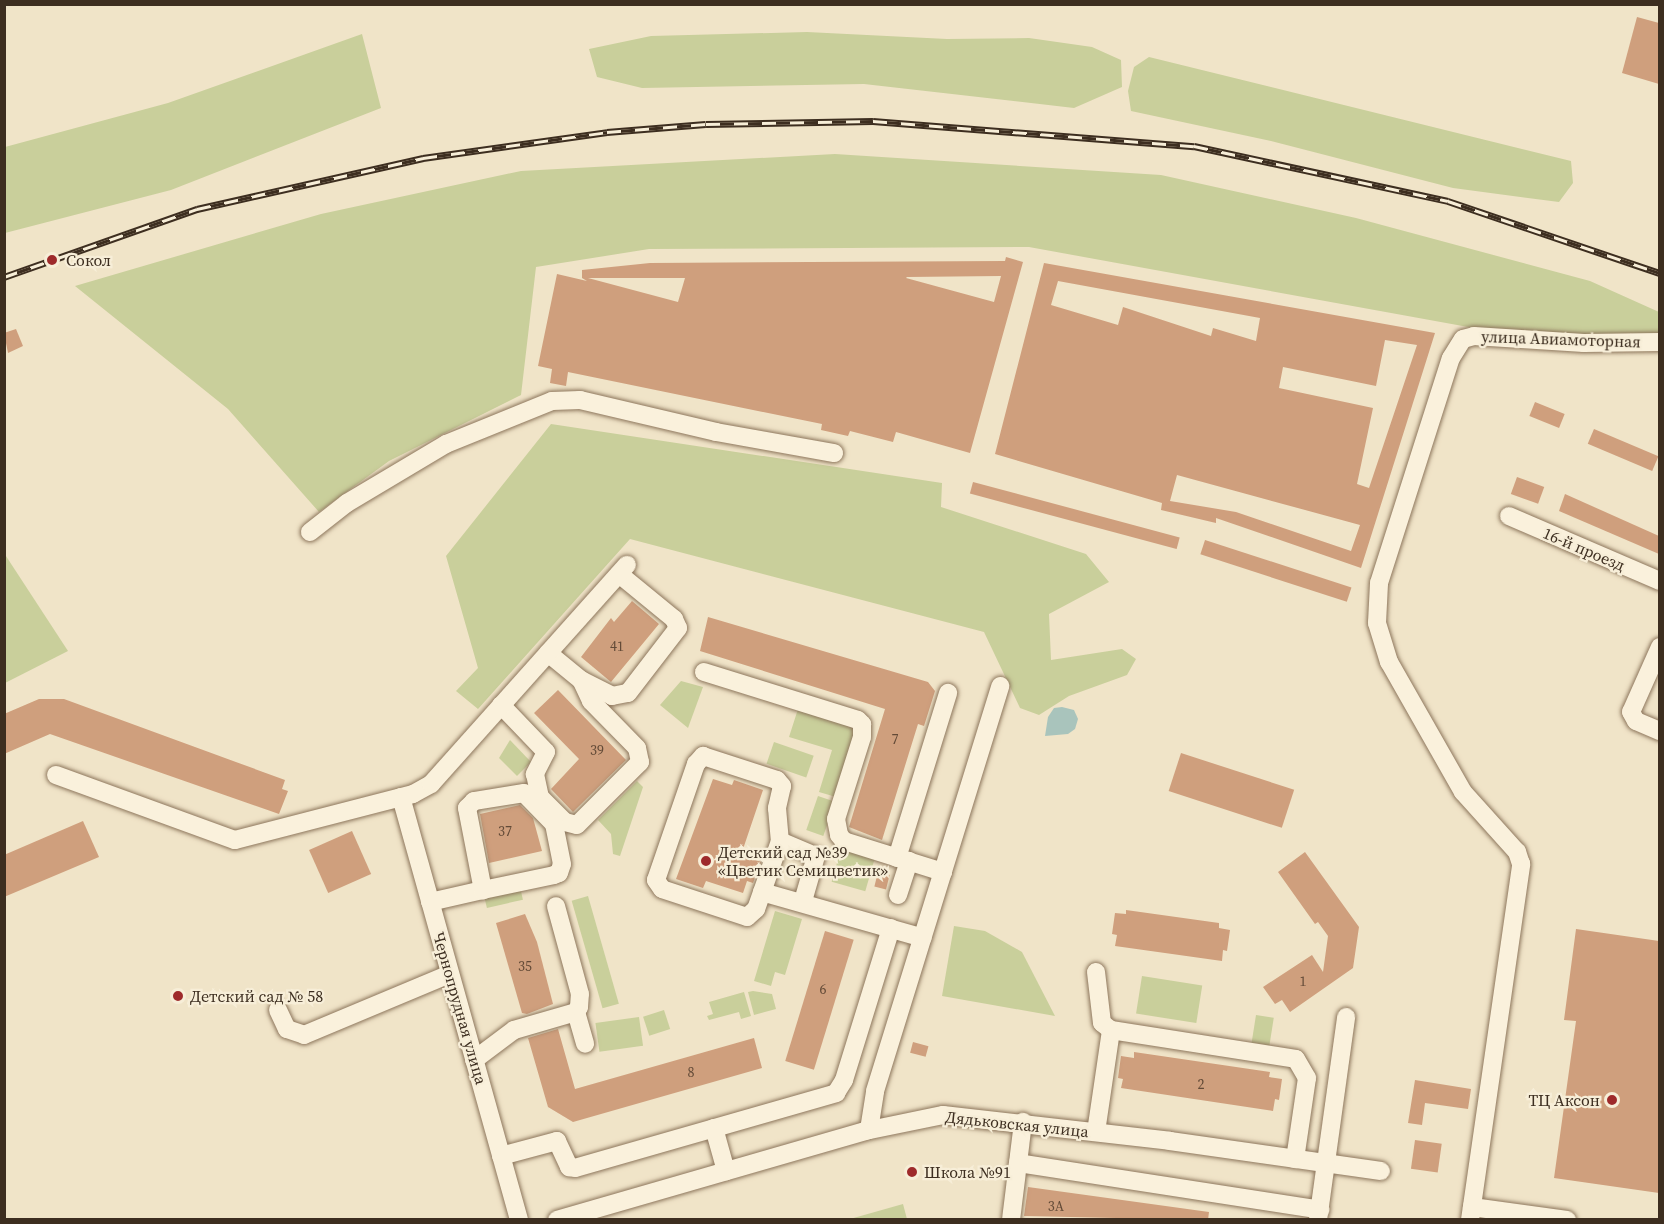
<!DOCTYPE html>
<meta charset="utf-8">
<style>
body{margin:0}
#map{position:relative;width:1664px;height:1224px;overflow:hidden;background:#f0e4c8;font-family:"Source Serif 4",serif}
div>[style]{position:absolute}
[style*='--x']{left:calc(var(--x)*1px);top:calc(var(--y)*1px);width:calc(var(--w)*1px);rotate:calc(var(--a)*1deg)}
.green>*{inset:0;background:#c9cf9b;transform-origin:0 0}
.water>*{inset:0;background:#a9c4bc}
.building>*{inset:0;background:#cf9f7d;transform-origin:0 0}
.roads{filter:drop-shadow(0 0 2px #8d765c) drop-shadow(0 0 2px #8d765c)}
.minor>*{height:18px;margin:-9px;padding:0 9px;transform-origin:9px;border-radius:9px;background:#faf1dc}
.rail>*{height:7px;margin-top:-3.5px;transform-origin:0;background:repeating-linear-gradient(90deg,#f7eed8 0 14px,#3d2e20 0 28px);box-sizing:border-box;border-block:2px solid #3d2e20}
.dots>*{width:16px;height:16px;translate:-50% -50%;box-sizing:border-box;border:3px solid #f7eed8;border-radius:50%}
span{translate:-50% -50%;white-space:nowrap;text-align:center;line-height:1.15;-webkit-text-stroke:4.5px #f7eed8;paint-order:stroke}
.number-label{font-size:14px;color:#624a37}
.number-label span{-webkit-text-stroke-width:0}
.poi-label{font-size:16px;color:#3d2e20}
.left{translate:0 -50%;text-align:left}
.right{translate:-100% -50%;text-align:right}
.street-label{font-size:16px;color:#3d2e20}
.frame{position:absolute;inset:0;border:6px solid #3d2e20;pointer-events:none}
</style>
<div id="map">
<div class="green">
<div style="clip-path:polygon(807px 32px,947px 39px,1029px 38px,1092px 47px,1121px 60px,1122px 87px,1074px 108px,864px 84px,642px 88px,597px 77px,589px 49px,651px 36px)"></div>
<div style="clip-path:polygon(362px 34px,381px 108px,171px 190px,5px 233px,5px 147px,168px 103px)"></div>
<div style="clip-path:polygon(1149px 57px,1571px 161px,1573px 183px,1559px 202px,1453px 188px,1271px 141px,1131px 111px,1128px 91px,1134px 67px)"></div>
<div style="clip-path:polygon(835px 154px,1161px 175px,1356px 218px,1590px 281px,1659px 312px,1660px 337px,1600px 351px,1029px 247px,649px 249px,536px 267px,521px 395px,389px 461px,319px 512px,228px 409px,75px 286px,321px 214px,521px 171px)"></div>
<div style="clip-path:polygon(551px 424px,942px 483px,941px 507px,1086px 554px,1109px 582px,1049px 614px,1051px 660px,1122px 649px,1136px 659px,1127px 675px,1069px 696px,1039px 715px,1020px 708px,984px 632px,630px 539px,478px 709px,456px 691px,478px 668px,446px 556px)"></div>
<div style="clip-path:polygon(4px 553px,68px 651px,5px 683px,4px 683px)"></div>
<div style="clip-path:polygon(681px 681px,703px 687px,688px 728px,660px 705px)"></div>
<div style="clip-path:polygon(798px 709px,857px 728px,836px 797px,819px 792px,832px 750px,789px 737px)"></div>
<div style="clip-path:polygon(510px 740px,531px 762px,517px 776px,499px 758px)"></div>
<div style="left:774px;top:742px;width:42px;height:23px;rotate:19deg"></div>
<div style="clip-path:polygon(637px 781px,643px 787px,620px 856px,613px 854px,611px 834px,598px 820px)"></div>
<div style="left:818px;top:796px;width:18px;height:36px;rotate:19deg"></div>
<div style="left:841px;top:849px;width:35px;height:34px;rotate:16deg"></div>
<div style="left:520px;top:887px;width:13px;height:37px;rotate:77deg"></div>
<div style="left:588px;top:896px;width:112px;height:17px;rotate:74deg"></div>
<div style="clip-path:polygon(775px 911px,802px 919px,785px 975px,775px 972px,771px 986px,754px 981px)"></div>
<div style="clip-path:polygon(954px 926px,985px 931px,1022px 952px,1055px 1016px,942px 996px)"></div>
<div style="left:1142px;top:976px;width:61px;height:38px;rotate:9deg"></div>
<div style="clip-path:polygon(753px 991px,772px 994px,776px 1009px,754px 1015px,748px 992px)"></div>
<div style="clip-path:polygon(744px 992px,751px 1016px,741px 1019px,739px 1012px,709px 1020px,707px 1016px,713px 1014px,709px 1002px)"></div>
<div style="left:664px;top:1010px;width:20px;height:22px;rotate:72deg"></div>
<div style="left:1256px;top:1015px;width:18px;height:28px;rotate:9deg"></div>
<div style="left:639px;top:1017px;width:29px;height:44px;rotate:82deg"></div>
<div style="clip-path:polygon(903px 1204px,907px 1219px,850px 1219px)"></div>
</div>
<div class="water">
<div style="clip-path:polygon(1062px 707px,1074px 710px,1078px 719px,1075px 729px,1068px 734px,1045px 736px,1048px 717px,1054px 708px)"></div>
</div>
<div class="building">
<div style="clip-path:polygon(1637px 17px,1659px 23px,1659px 84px,1622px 73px)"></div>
<div style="clip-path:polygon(evenodd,1006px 257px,1023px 262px,970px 453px,896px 432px,893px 442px,850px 431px,848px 436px,821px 430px,822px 424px,568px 372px,566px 386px,550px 383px,552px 369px,538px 366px,557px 274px,587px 281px,582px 278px,582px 270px,650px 263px,1005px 261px,1006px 257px,1001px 276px,994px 302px,906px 278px,907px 277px,1001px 276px,1006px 257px,588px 278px,685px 278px,678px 302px,588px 278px)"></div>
<div style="clip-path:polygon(evenodd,1044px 263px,1435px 333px,1361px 568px,1216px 518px,1216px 523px,1161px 510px,1162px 503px,995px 454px,1044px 263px,1058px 281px,1260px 318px,1256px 341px,1213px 328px,1211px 336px,1123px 307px,1118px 325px,1051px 305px,1058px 281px,1044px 263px,1385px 340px,1417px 345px,1369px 488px,1357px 484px,1373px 408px,1279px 388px,1283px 367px,1376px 386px,1385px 340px,1044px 263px,1177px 475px,1360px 525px,1351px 551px,1236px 512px,1170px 501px,1177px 475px)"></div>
<div style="clip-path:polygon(16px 329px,23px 346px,8px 353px,4px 333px)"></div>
<div style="left:1535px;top:402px;width:32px;height:15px;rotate:22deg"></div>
<div style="left:1594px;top:429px;width:70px;height:16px;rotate:23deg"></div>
<div style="left:1517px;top:477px;width:29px;height:18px;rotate:20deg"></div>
<div style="left:973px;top:482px;width:214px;height:12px;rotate:15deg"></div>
<div style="clip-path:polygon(1565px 494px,1659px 536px,1659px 554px,1559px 511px)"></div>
<div style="left:1205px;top:540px;width:154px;height:15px;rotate:18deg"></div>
<div style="clip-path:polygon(632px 601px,659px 624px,611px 682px,581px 657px,611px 618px,614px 622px)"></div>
<div style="clip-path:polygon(708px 617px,928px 682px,935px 691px,924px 726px,918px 724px,882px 840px,849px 827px,885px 709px,700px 651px)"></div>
<div style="clip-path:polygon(558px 690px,626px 760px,573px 812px,551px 789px,579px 759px,534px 713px)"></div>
<div style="clip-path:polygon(39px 699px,64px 699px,285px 780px,282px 789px,288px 791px,279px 814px,50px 734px,4px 754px,4px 714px)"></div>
<div style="left:1181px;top:753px;width:119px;height:40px;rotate:18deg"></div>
<div style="clip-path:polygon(713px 779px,732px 785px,734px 780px,763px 790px,741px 855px,761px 862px,753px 883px,747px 881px,743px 893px,706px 881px,703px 888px,676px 879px)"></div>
<div style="clip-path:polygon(520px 805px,533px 818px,542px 851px,489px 863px,480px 814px)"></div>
<div style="clip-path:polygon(83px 821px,99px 857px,4px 897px,4px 855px)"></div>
<div style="left:352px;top:831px;width:47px;height:47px;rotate:66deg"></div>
<div style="clip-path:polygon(1305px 852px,1359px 927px,1353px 968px,1290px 1012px,1282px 1000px,1275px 1004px,1263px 987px,1312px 955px,1323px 972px,1328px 936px,1318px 922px,1315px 924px,1278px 872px)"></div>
<div style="left:878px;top:872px;width:12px;height:15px;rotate:14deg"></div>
<div style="clip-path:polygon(1126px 910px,1219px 923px,1219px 928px,1230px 930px,1227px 951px,1223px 950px,1222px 961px,1115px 946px,1117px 935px,1112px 934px,1115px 913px,1126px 914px)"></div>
<div style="clip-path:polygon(525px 914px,537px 942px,553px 1004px,527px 1014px,522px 1013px,496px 923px)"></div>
<div style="clip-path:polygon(1576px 929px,1659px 941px,1659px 1193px,1554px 1178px,1576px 1021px,1564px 1020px)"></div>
<div style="left:825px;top:931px;width:30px;height:136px;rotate:17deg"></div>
<div style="clip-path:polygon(558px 1029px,575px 1089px,754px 1038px,762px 1068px,573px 1122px,548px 1107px,528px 1038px)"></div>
<div style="left:913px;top:1042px;width:16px;height:11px;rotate:15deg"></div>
<div style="clip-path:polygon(1134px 1052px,1270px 1072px,1269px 1077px,1282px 1079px,1279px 1100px,1275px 1099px,1273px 1111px,1121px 1088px,1123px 1079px,1118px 1078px,1121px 1056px,1134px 1058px)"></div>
<div style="clip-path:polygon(1415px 1080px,1471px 1089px,1468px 1109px,1425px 1103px,1422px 1125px,1408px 1123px)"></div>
<div style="left:1415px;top:1140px;width:27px;height:29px;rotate:8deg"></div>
<div style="clip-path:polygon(1028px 1187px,1209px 1212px,1208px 1220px,1024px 1216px)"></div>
</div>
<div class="roads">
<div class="minor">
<div style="--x:1509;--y:516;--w:164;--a:23.3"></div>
<div style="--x:310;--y:532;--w:47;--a:-38.1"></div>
<div style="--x:347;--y:503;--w:115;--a:-30.8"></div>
<div style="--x:446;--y:444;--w:114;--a:-22.1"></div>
<div style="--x:552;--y:401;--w:28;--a:-2"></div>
<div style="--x:580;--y:400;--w:140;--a:13.2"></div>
<div style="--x:716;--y:432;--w:120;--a:10.1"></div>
<div style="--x:1660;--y:647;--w:71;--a:114"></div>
<div style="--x:1631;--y:712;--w:10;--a:61"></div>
<div style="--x:1636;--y:721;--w:26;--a:23"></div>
<div style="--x:548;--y:653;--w:43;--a:39.3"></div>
<div style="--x:581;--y:680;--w:35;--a:27"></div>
<div style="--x:612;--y:696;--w:16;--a:-11"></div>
<div style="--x:628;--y:693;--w:82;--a:-52.4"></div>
<div style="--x:678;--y:628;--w:10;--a:-114"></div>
<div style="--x:674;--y:619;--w:71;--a:-140.7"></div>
<div style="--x:704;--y:672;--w:161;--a:17.3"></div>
<div style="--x:858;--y:720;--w:6;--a:45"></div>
<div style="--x:862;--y:724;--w:13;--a:90"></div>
<div style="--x:862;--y:737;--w:86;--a:107.6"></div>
<div style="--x:836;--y:819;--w:16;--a:79"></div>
<div style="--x:839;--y:835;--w:8;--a:50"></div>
<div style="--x:844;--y:841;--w:104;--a:17.4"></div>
<div style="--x:501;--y:705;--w:65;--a:46.2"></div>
<div style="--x:546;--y:752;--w:25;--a:117"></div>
<div style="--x:535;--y:774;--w:24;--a:78"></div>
<div style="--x:540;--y:797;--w:35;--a:45"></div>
<div style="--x:565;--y:822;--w:12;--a:14"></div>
<div style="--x:577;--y:825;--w:89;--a:-45"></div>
<div style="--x:640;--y:762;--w:14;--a:-102"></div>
<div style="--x:637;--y:748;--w:66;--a:-134.4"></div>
<div style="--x:591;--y:701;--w:23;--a:-115"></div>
<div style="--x:703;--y:756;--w:78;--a:18"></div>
<div style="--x:777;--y:780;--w:8;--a:50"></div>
<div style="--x:782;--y:786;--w:23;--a:103"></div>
<div style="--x:777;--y:808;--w:33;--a:85"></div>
<div style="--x:780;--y:841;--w:72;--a:109.4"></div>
<div style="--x:756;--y:909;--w:12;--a:138"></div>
<div style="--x:747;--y:917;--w:89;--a:-161.8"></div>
<div style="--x:662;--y:889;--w:11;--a:-124"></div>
<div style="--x:656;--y:880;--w:123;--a:-71"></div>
<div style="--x:696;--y:764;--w:11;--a:-49"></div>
<div style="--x:56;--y:775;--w:190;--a:20"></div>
<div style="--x:235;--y:840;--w:184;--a:-14.5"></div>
<div style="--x:413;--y:794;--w:21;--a:-29"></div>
<div style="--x:431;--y:784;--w:294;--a:-48.2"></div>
<div style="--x:401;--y:797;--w:439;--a:74.4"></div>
<div style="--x:780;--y:841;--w:39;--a:23"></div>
<div style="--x:816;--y:856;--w:47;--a:106.1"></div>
<div style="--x:897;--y:858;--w:173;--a:-72.8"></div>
<div style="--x:762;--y:892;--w:167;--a:15.9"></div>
<div style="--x:898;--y:895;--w:36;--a:-72"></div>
<div style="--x:430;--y:902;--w:54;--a:-12.8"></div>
<div style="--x:483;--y:890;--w:73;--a:-11.9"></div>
<div style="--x:554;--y:875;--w:5;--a:-22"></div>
<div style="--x:559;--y:873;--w:9;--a:-72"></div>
<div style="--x:562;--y:864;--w:41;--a:-101.3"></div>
<div style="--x:554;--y:824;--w:43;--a:-134.1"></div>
<div style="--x:524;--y:793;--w:51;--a:170.9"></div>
<div style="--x:474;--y:801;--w:10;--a:135"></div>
<div style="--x:467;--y:808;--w:84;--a:79"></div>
<div style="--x:1096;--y:972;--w:51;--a:83.3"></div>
<div style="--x:1102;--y:1023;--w:11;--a:38"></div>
<div style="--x:278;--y:1010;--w:21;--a:65"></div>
<div style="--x:287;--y:1029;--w:18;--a:19"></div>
<div style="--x:304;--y:1035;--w:158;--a:-22.7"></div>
<div style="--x:576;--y:1012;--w:33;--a:74"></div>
<div style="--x:474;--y:1060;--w:50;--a:-36.9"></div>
<div style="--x:514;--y:1030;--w:65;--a:-16.2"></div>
<div style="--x:576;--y:1012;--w:6;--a:-59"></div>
<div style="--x:579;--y:1007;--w:13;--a:-86"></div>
<div style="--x:580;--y:994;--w:91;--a:-105.3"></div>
<div style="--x:714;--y:1128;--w:45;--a:74.4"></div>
<div style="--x:869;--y:1130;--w:39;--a:-81"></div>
<div style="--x:875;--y:1091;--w:424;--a:-72.8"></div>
<div style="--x:1096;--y:1132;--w:103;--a:-81.6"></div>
<div style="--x:1111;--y:1030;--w:187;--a:8.9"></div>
<div style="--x:1296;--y:1059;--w:22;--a:60"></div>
<div style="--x:1307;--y:1078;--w:82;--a:98.4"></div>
<div style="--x:501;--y:1156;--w:58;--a:-15"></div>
<div style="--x:557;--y:1141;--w:29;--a:65"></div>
<div style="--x:569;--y:1167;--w:6;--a:9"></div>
<div style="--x:575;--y:1168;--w:272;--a:-16"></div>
<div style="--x:836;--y:1093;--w:15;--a:-58"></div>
<div style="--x:844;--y:1080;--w:159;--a:-72.8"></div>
<div style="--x:1018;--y:1163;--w:306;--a:8.8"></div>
<div style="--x:1472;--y:1207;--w:96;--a:7.8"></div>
<div style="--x:557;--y:1220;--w:321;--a:-16.1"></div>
<div style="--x:865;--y:1131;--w:80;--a:-11.6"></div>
<div style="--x:943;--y:1115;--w:228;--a:6.5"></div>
<div style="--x:1170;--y:1141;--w:213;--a:8.1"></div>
<div style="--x:1011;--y:1220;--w:99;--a:-83"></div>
<div style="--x:1318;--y:1220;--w:205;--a:-82.1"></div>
<div style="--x:1470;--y:1220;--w:360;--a:-81.8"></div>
<div style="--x:1521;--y:864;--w:13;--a:-108"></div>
<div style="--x:1517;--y:852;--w:81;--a:-132"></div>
<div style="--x:1463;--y:792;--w:150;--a:-119.6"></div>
<div style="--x:1389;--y:662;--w:41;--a:-107.1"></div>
<div style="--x:1377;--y:623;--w:40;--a:-87.1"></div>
<div style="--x:1379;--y:583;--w:236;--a:-72.3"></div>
<div style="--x:1451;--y:358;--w:22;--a:-58"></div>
<div style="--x:1463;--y:339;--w:11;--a:-15"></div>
<div style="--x:1474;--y:336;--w:110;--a:3.6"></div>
<div style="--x:1584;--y:343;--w:76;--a:-0.8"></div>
</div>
</div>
<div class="rail">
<div style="--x:4;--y:277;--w:205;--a:-19.4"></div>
<div style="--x:197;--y:209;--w:232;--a:-12.7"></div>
<div style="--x:423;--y:158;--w:186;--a:-8"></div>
<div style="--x:607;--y:132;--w:99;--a:-4.6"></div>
<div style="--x:706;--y:124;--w:167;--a:-1"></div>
<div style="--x:873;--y:121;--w:322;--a:4.5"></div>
<div style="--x:1194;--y:146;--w:260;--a:12.2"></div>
<div style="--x:1448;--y:201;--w:224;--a:18.8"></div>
</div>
<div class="dots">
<div style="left:52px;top:260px;background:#9e2a2b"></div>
<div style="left:706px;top:861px;background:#9e2a2b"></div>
<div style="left:178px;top:996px;background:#9e2a2b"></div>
<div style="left:1612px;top:1100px;background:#9e2a2b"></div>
<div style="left:912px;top:1172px;background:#9e2a2b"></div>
</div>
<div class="number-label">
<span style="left:617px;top:646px">41</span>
<span style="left:895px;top:739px">7</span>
<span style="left:597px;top:750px">39</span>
<span style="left:505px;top:831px">37</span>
<span style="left:525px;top:966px">35</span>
<span style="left:1303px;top:981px">1</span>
<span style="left:823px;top:989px">6</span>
<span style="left:691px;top:1072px">8</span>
<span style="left:1201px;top:1084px">2</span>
<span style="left:1056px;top:1206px">3А</span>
</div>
<div class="poi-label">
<span class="left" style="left:66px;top:260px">Сокол</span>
<span class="left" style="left:718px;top:861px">Детский сад №39<br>«Цветик Семицветик»</span>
<span class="left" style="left:190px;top:996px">Детский сад № 58</span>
<span class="right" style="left:1600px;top:1100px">ТЦ Аксон</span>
<span class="left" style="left:924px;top:1172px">Школа №91</span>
</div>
<div class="street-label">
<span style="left:1561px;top:339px;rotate:2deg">улица Авиамоторная</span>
<span style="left:1584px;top:549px;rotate:23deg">16-й проезд</span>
<span style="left:460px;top:1008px;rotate:74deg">Чернопрудная улица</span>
<span style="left:1017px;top:1124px;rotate:6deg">Дядьковская улица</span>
</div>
<div class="frame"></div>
</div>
